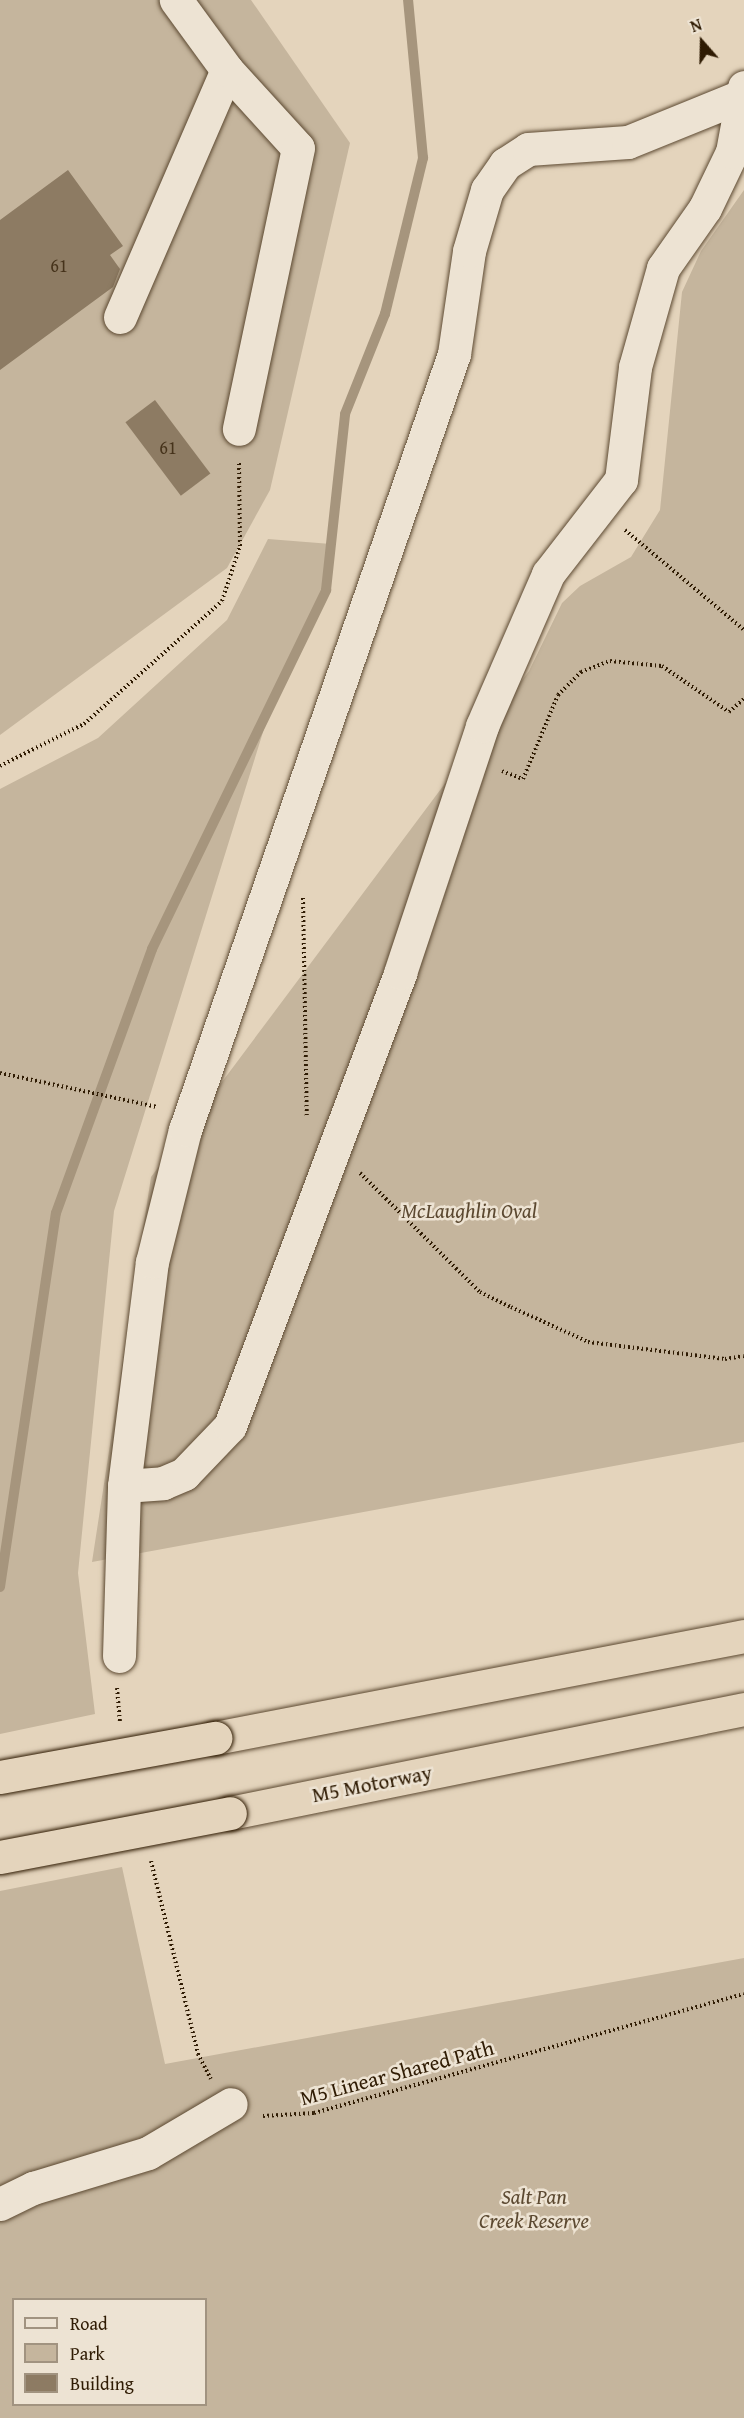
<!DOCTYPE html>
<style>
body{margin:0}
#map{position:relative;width:744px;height:2418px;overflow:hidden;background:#e4d4bc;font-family:"Gentium Book Plus",serif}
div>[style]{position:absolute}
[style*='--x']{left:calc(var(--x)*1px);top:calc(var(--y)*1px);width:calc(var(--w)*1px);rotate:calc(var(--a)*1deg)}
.green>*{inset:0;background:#c5b59d}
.stream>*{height:10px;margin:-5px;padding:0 5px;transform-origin:5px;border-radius:5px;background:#a6957d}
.building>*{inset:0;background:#8d7b63;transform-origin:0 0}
.path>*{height:4px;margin-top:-2px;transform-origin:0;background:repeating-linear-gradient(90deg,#2f1b03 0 1.5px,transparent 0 4.5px)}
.roads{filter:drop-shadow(0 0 2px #5c4931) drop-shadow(0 0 2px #5c4931)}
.minor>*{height:33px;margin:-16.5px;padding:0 16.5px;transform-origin:16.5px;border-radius:16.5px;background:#ede3d3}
.highway>*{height:33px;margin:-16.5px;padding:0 16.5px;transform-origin:16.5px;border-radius:16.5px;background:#e4d4bc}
.bridges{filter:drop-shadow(0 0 2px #2f1b03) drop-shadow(0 0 2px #2f1b03)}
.highway-bridge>*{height:33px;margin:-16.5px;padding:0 16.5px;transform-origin:16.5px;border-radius:16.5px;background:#e4d4bc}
span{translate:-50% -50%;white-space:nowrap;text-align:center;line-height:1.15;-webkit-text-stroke:5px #ede3d3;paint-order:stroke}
.number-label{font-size:18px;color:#46331b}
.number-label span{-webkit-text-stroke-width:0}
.park-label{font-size:21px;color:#5c4931;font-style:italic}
.street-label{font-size:21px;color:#2f1b03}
.legend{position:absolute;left:12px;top:2298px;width:195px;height:108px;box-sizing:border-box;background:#ede3d3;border:2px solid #a19380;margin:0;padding:8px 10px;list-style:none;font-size:18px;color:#2f1b03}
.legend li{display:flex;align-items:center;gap:12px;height:30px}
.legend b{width:30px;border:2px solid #a19380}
.north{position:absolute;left:672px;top:12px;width:60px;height:60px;-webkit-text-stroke:4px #ede3d3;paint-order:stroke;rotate:340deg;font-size:16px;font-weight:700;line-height:24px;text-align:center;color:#2f1b03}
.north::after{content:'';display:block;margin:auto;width:21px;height:27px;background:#2f1b03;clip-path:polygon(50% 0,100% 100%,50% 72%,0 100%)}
</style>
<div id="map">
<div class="green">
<div style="clip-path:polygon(0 0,251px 0,350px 143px,270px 490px,227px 568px,0 735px)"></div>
<div style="clip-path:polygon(744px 190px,744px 1442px,92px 1562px,151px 1177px,529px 671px,562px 603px,580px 586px,631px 557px,660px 510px,682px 292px,701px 251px)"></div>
<div style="clip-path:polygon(268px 539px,331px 544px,326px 590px,273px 700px,114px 1211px,78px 1573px,95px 1714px,0 1734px,0 789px,98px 738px,227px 620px)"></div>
<div style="clip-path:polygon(evenodd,122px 1867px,165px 2064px,744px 1958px,744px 2418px,0 2418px,0 1891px,122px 1867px,14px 2300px,206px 2300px,206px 2404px,14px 2404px,14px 2300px)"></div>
</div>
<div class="stream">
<div style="--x:0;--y:1587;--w:378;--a:-81.5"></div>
<div style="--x:56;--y:1213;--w:281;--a:-70"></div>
<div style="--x:152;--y:949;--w:399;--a:-64.1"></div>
<div style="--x:326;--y:590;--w:177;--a:-83.8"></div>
<div style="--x:345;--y:414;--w:108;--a:-68.2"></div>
<div style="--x:385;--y:314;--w:161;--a:-76.3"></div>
<div style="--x:423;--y:158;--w:159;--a:-95.4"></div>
</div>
<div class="building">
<div style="clip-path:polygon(68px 170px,123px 246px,110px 255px,120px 269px,113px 287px,0 370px,0 220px)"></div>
<div style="left:155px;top:400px;width:92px;height:37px;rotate:53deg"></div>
</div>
<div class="path">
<div style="--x:625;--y:530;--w:155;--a:40"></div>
<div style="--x:0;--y:766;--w:94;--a:-26.6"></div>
<div style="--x:84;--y:724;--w:185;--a:-41.7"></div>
<div style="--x:222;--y:601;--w:58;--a:-71.9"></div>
<div style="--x:240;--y:546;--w:83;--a:-90.7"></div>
<div style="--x:502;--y:771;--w:22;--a:21"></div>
<div style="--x:523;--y:779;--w:91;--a:-67.4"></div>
<div style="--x:558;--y:695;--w:33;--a:-45"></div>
<div style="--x:581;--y:672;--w:31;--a:-21"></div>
<div style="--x:610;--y:661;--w:52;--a:5.5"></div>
<div style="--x:662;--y:666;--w:81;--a:34.5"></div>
<div style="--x:729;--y:712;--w:20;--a:-41"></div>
<div style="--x:303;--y:898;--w:220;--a:89"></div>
<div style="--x:0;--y:1073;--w:161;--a:12.2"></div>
<div style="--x:360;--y:1173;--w:169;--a:44.8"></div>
<div style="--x:480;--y:1292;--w:34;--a:26"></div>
<div style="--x:511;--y:1307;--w:85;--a:24.4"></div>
<div style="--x:588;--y:1342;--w:138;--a:7.1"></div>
<div style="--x:725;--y:1359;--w:19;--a:-9"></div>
<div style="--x:117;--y:1688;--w:34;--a:85"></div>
<div style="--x:151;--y:1861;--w:199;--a:76.3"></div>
<div style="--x:198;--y:2054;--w:28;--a:63"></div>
<div style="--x:263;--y:2116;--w:51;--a:-3.4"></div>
<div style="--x:314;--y:2113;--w:446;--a:-15.5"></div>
</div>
<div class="roads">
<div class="minor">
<div style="--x:227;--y:70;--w:105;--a:47.7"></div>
<div style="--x:298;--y:148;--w:287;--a:101.9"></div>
<div style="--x:120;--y:317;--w:269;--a:-66.6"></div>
<div style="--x:227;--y:70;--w:87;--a:-126.1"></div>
<div style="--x:124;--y:1486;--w:39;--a:-4"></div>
<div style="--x:163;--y:1483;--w:23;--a:-23"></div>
<div style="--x:184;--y:1474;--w:66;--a:-46.2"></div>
<div style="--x:230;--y:1426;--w:484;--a:-69.4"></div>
<div style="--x:400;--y:973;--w:260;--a:-71.6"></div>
<div style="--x:482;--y:726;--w:166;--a:-66.5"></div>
<div style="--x:548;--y:574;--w:119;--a:-52.2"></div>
<div style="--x:621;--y:480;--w:114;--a:-82.9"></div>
<div style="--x:635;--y:367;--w:103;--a:-74.2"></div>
<div style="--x:663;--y:268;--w:73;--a:-55"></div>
<div style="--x:705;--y:208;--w:62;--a:-64.3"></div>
<div style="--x:732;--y:152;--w:66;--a:-79.5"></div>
<div style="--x:119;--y:1656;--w:170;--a:-88.3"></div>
<div style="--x:124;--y:1486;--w:226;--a:-82.9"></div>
<div style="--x:152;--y:1262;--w:136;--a:-76"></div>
<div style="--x:185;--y:1130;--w:821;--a:-70.88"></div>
<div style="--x:454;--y:354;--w:104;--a:-81.7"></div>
<div style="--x:469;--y:251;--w:64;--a:-73.6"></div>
<div style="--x:487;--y:190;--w:32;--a:-55"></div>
<div style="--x:505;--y:164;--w:27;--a:-33"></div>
<div style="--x:528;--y:149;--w:100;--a:-4"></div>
<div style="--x:628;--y:142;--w:120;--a:-22.1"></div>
<div style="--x:0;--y:2204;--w:37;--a:-26"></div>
<div style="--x:33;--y:2188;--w:120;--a:-16.9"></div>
<div style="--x:148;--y:2153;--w:96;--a:-30.6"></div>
</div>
<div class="highway">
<div style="--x:215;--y:1738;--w:539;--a:-10.91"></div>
<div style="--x:230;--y:1813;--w:524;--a:-11.44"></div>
</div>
</div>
<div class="bridges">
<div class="highway-bridge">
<div style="--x:0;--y:1777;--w:219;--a:-10.3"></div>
<div style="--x:0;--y:1857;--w:234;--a:-10.8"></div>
</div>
</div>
<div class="number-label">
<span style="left:59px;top:266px">61</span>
<span style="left:168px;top:448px">61</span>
</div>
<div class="park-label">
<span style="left:469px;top:1211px">McLaughlin Oval</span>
<span style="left:534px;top:2209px">Salt Pan<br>Creek Reserve</span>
</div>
<div class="street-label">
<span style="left:372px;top:1784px;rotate:-11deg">M5 Motorway</span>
<span style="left:397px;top:2073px;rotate:-15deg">M5 Linear Shared Path</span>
</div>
<ul class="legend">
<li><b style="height:8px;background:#ede3d3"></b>Road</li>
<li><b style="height:16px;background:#c5b59d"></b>Park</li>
<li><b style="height:16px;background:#8d7b63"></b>Building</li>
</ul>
<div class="north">N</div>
</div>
